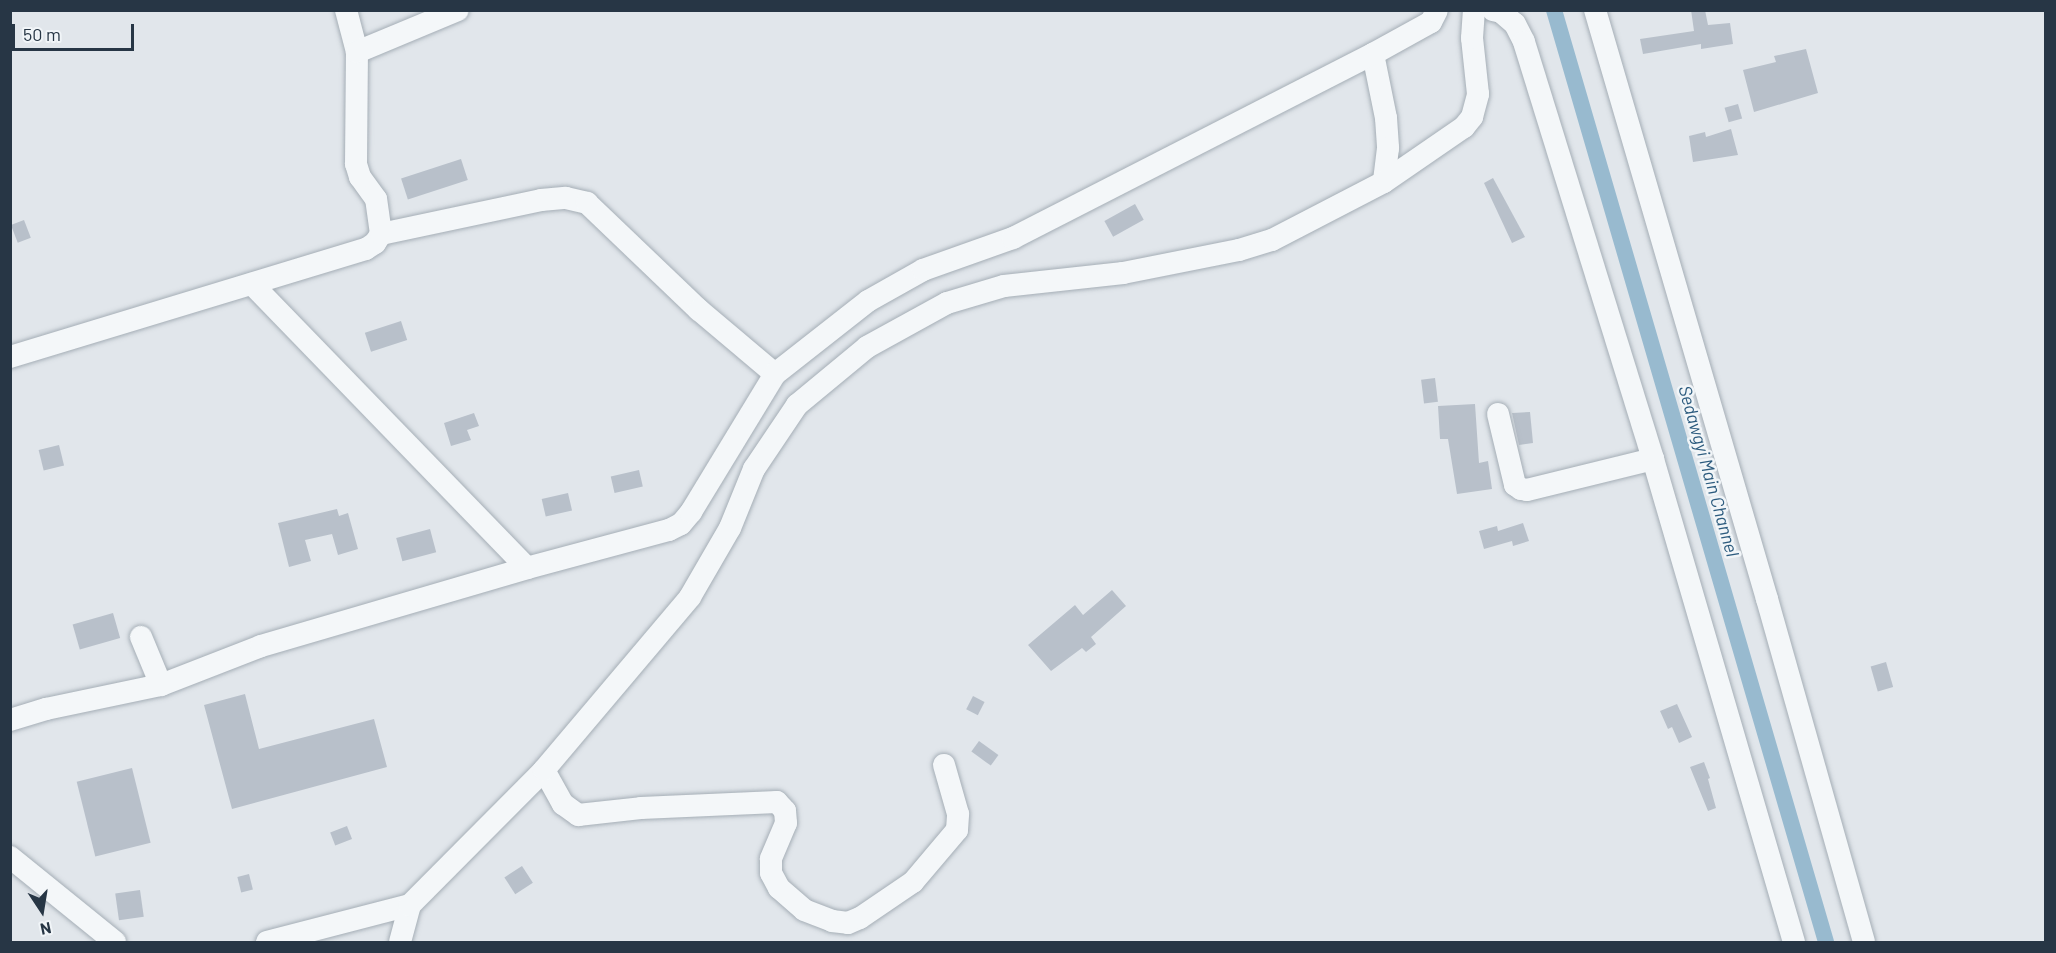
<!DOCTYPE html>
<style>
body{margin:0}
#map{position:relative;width:2056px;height:953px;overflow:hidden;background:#e1e6eb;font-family:Barlow,sans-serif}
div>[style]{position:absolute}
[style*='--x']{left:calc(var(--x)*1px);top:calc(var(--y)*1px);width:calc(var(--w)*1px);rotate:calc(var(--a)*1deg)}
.canal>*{height:16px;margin:-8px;padding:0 8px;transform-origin:8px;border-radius:8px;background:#98bacf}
.building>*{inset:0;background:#b8c0ca;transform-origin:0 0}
.roads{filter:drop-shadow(0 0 2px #a5aeb6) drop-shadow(0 0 2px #a5aeb6)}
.minor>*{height:22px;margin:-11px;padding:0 11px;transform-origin:11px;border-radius:11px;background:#f4f7f9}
span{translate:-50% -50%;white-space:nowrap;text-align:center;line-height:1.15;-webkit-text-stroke:5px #f1f5f8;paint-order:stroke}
.water-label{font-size:18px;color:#2c5b7e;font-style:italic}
.frame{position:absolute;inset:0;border:12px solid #273645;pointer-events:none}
.north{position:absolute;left:12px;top:881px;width:60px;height:60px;-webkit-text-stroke:4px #f1f5f8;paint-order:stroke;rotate:168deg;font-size:16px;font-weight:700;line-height:24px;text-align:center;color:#273645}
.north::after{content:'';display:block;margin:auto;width:21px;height:27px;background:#273645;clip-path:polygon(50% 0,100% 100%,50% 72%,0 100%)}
.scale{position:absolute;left:12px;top:24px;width:122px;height:27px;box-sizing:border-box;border:3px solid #273645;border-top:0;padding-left:8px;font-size:18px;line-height:21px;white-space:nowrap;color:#273645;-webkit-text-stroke:4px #f1f5f8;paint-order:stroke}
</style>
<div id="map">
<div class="canal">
<div style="--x:1554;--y:10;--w:971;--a:73.73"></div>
</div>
<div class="building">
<div style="clip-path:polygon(1691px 10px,1705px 10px,1708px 25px,1730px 23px,1733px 44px,1701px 49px,1701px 44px,1643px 54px,1640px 39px,1694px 31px)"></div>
<div style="clip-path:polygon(1806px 49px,1818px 93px,1754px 112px,1743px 70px,1776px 62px,1774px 56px)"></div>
<div style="left:1738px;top:104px;width:15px;height:14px;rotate:74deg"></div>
<div style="clip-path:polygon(1731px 129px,1738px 155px,1693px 162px,1689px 136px,1705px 132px,1706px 137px)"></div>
<div style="left:461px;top:159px;width:22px;height:63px;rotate:72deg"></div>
<div style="clip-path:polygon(1493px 178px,1525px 237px,1512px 243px,1484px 183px)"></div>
<div style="left:1135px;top:204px;width:18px;height:35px;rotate:61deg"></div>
<div style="left:24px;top:220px;width:19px;height:14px;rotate:69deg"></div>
<div style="left:401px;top:321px;width:20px;height:38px;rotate:72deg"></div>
<div style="left:1435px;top:378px;width:24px;height:14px;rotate:83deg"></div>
<div style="clip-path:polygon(1475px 404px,1479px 463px,1488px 461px,1492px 489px,1457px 494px,1448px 439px,1440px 439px,1438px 406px)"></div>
<div style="clip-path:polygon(1530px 412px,1533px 443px,1519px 445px,1512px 413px)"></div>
<div style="clip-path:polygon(474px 413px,479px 426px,467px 430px,471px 440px,451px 446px,444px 423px)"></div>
<div style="left:59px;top:445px;width:21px;height:21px;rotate:76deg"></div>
<div style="left:639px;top:470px;width:17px;height:29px;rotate:77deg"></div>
<div style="left:568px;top:493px;width:18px;height:27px;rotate:77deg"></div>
<div style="clip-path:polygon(337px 509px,339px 516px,348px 513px,358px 549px,338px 555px,332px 534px,305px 540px,311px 561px,289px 567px,278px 523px)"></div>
<div style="clip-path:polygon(1523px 523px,1529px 541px,1513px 546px,1512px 541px,1484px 549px,1479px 531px,1497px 526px,1498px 531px)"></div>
<div style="left:430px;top:529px;width:24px;height:35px;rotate:75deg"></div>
<div style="clip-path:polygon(1112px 590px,1126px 606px,1091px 637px,1096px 644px,1086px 652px,1082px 648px,1051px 671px,1028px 645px,1075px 605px,1083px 615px)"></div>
<div style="left:113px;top:613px;width:26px;height:42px;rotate:74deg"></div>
<div style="left:1886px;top:662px;width:26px;height:16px;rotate:74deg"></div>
<div style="clip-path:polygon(245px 694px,259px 749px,374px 719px,387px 767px,232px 809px,204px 705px)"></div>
<div style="left:973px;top:696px;width:13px;height:15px;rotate:27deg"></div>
<div style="clip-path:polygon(1677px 704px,1692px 737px,1679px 743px,1672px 727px,1668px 729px,1660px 711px)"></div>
<div style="left:979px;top:741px;width:24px;height:13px;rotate:36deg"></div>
<div style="clip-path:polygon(1704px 762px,1710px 778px,1708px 779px,1716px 808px,1708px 811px,1690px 767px)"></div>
<div style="left:132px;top:768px;width:77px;height:57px;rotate:76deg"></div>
<div style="left:347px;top:826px;width:14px;height:18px;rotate:69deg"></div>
<div style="left:522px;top:866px;width:20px;height:21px;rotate:57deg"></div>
<div style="left:249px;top:874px;width:16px;height:12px;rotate:76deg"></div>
<div style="left:140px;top:890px;width:27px;height:25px;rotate:82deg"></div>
</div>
<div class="roads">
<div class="minor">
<div style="--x:346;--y:10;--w:43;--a:75.3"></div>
<div style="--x:1493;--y:10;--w:8;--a:14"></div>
<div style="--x:1501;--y:12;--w:18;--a:41"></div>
<div style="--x:1515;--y:24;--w:20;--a:63"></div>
<div style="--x:1524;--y:42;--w:436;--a:72.8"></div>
<div style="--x:1653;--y:459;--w:503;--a:73.73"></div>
<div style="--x:1595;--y:10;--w:614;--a:73.72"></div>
<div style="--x:1767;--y:599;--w:356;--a:74.2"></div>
<div style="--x:1373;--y:54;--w:65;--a:78.5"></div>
<div style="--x:1386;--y:118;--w:30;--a:86"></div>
<div style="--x:1388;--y:148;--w:34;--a:97"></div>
<div style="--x:381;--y:234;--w:164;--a:-12"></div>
<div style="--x:541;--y:200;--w:25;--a:-5"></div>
<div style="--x:566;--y:198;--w:22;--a:13"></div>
<div style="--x:587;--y:203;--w:155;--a:43.7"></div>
<div style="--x:699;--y:310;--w:99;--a:40.1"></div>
<div style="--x:252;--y:284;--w:395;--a:45.9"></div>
<div style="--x:10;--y:357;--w:372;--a:-16.9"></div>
<div style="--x:366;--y:249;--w:11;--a:-34"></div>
<div style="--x:375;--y:243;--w:11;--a:-56"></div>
<div style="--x:381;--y:234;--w:35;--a:-98"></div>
<div style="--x:376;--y:199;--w:27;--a:-126"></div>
<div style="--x:360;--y:177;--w:14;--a:-107"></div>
<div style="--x:356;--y:164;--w:112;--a:-89.5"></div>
<div style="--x:357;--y:52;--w:109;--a:-22.6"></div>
<div style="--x:1498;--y:414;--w:73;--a:76.5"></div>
<div style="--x:1515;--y:485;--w:7;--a:34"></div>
<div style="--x:1521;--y:489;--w:6;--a:9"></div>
<div style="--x:1527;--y:490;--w:130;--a:-13.8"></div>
<div style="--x:141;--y:637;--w:52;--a:67.4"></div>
<div style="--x:10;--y:720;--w:38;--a:-17"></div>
<div style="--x:46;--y:709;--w:117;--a:-11.8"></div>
<div style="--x:161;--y:685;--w:107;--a:-21.3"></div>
<div style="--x:261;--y:646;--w:277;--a:-16.3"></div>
<div style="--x:527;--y:568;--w:147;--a:-15"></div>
<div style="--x:669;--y:530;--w:13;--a:-27"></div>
<div style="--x:681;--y:524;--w:16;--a:-50"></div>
<div style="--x:691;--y:512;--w:162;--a:-58.7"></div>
<div style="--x:775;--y:374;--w:118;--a:-38.1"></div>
<div style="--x:868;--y:301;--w:63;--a:-29.4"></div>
<div style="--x:923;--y:270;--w:96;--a:-19.6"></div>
<div style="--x:1013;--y:238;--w:404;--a:-27.1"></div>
<div style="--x:1373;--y:54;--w:66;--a:-28.9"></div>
<div style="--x:1431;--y:22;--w:13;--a:-63"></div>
<div style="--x:544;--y:770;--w:39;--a:61"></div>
<div style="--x:563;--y:804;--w:19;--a:36"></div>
<div style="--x:578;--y:815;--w:63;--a:-6.3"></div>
<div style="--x:641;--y:808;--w:136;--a:-2.5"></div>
<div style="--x:777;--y:802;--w:12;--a:48"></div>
<div style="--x:785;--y:811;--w:12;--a:85"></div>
<div style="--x:786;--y:823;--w:39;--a:113"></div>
<div style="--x:771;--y:859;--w:14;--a:90"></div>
<div style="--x:771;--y:873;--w:17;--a:62"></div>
<div style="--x:779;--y:888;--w:33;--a:41"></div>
<div style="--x:804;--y:910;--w:30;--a:21"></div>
<div style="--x:832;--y:921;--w:16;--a:7"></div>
<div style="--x:848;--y:923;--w:13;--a:-23"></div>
<div style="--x:860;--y:918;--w:64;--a:-34.2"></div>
<div style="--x:913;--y:882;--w:68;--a:-49.8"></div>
<div style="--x:957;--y:830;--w:16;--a:-86"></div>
<div style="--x:958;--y:814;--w:51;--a:-105.9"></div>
<div style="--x:10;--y:857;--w:135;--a:39"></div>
<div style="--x:267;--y:942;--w:148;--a:-14.5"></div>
<div style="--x:400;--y:942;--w:38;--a:-75"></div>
<div style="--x:410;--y:905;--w:190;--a:-45.2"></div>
<div style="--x:544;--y:770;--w:226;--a:-49.8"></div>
<div style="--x:690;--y:597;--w:80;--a:-59.9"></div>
<div style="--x:730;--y:528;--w:64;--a:-67.9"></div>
<div style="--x:754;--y:469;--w:77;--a:-56.1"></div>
<div style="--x:797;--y:405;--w:91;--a:-39.6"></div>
<div style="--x:867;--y:347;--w:91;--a:-28.8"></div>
<div style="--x:947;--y:303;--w:59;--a:-16.6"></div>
<div style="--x:1004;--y:286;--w:120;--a:-6.2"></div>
<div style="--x:1123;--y:273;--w:118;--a:-11.2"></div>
<div style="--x:1239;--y:250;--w:34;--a:-17"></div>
<div style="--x:1272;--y:240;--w:126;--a:-27.4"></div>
<div style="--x:1384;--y:182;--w:97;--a:-34.5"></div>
<div style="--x:1464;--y:127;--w:13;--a:-51"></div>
<div style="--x:1472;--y:117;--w:24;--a:-75"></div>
<div style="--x:1478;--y:94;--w:56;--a:-96.1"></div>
<div style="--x:1472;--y:38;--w:28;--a:-86"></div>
</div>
</div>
<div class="water-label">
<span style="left:1709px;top:471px;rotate:74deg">Sedawgyi Main Channel</span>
</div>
<div class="frame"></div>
<div class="north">N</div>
<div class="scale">50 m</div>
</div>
